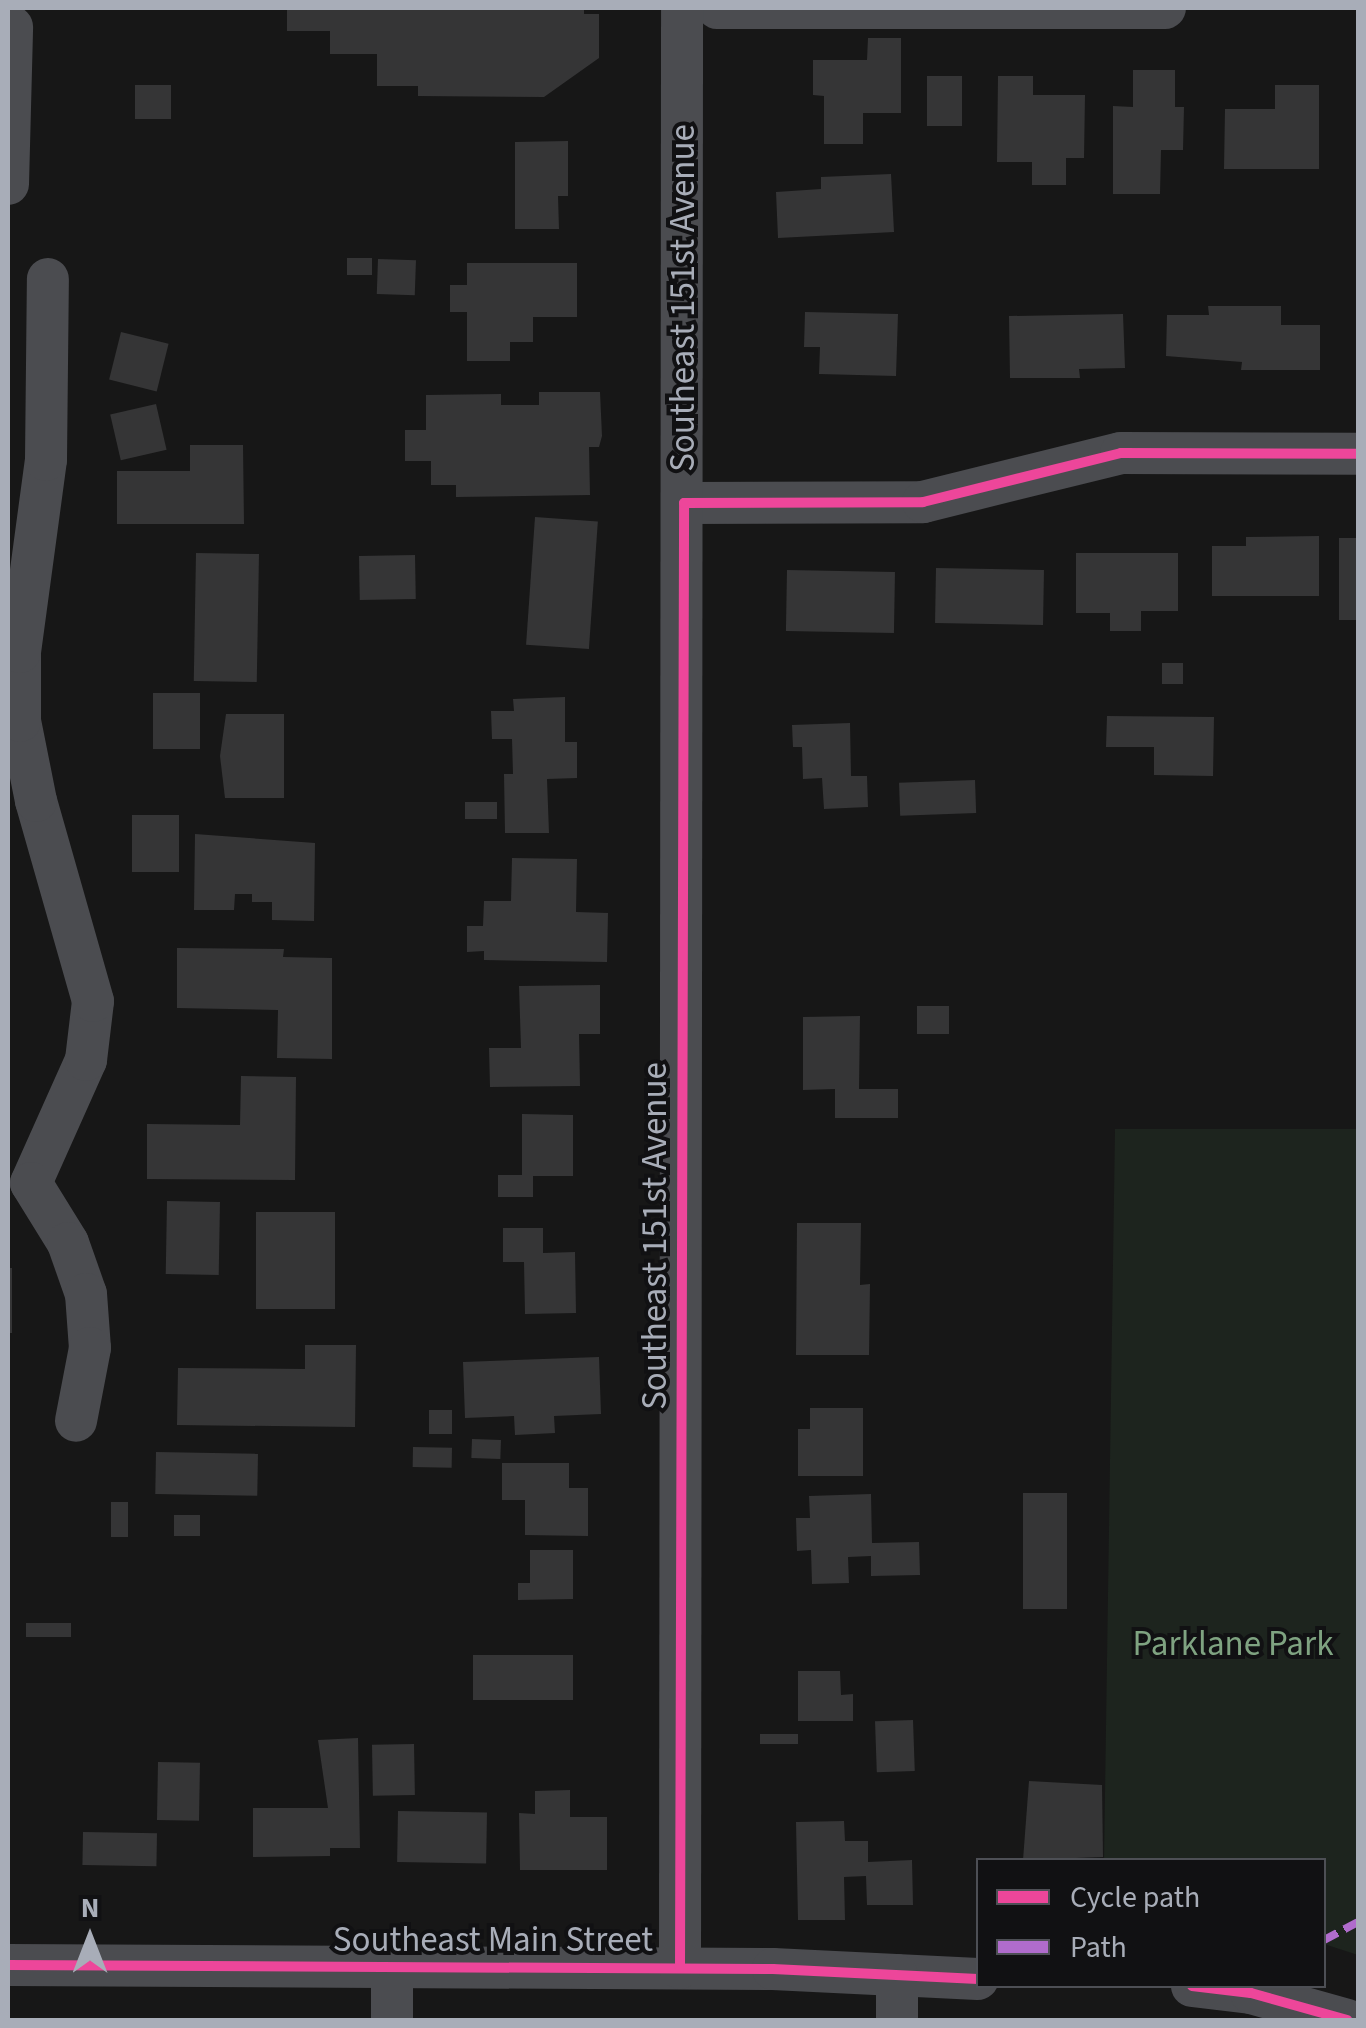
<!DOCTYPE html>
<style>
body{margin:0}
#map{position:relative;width:1366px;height:2028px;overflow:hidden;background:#171717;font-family:"Source Sans 3",sans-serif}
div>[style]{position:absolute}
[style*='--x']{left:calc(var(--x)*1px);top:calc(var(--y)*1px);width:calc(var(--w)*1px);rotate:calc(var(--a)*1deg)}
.green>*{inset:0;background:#1d241e}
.building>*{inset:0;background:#353536;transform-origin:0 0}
.minor>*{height:42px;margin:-21px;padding:0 21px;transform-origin:21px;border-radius:21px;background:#4b4c50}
.quiet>*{height:8px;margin-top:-4px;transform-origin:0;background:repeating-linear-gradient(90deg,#b06ccc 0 15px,transparent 0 23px)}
.cycleway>*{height:10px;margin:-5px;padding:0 5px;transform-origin:5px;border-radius:5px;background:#ed469a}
span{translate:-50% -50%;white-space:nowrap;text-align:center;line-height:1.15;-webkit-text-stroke:8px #111113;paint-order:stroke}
.street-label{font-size:35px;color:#a8adb8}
.park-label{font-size:35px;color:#7fa381}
.frame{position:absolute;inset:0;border:10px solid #a8adb8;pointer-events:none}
.legend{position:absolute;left:976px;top:1858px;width:350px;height:130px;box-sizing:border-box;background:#111113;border:2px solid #4d4f55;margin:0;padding:12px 18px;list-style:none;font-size:30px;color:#a8adb8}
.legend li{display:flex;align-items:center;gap:20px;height:50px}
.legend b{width:50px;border:2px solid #4d4f55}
.north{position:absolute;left:40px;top:1888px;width:100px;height:100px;-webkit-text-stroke:8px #111113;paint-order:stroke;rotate:0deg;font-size:28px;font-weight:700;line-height:40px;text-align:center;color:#a8adb8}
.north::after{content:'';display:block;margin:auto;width:35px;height:45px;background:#a8adb8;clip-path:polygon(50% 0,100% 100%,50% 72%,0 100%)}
</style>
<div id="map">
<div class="green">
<div style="clip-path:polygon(1115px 1129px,1358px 1129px,1358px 1955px,1324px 1944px,1324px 1860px,1104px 1860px)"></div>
</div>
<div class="building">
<div style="clip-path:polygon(287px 8px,584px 8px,584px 14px,599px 14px,599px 58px,544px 97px,418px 96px,418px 86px,377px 86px,377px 54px,330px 54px,330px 31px,287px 31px)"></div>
<div style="clip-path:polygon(868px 38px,901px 38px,901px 113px,863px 113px,863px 144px,824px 144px,824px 96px,813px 95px,813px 60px,867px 60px)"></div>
<div style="clip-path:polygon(1133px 70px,1175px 70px,1175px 107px,1184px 107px,1183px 150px,1161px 150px,1160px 194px,1113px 194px,1113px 106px,1133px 107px)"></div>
<div style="left:927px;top:76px;width:35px;height:50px"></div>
<div style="clip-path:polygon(998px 76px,1033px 76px,1033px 95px,1085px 95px,1084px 158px,1066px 158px,1066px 185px,1032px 185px,1032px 162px,997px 162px)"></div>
<div style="left:135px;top:85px;width:36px;height:34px"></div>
<div style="clip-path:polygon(1275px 85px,1319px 85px,1319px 169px,1224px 169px,1225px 109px,1275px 109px)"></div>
<div style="clip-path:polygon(568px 141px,568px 196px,558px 196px,559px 229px,515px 229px,515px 142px)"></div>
<div style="clip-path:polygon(891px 174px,894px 232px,778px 238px,776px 192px,821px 189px,821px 177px)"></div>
<div style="left:347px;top:258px;width:25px;height:17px"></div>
<div style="left:378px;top:259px;width:38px;height:35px;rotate:2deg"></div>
<div style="clip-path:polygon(467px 263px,577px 263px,577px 317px,533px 317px,533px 342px,510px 342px,510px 361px,467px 361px,467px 312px,450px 312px,450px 285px,467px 285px)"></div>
<div style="clip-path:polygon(1208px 306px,1281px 306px,1281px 325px,1320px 325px,1320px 370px,1241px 370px,1242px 362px,1166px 356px,1167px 315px,1209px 315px)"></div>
<div style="clip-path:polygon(805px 312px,898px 314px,896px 376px,819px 374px,820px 347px,804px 347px)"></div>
<div style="clip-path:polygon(1123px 314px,1125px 368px,1079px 369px,1080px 378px,1010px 378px,1009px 316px)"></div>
<div style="left:121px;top:332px;width:49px;height:49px;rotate:14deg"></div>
<div style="clip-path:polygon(539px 392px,600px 392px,602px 436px,599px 447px,589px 447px,590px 495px,456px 497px,456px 485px,431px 485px,431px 461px,405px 461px,405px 430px,426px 430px,426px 395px,501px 394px,501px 405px,539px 405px)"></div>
<div style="left:156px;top:404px;width:47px;height:47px;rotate:77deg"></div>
<div style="clip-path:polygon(190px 445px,243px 445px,244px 524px,117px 524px,117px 471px,190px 471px)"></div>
<div style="left:535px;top:517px;width:63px;height:128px;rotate:4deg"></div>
<div style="clip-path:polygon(1319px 536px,1319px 596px,1212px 596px,1212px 546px,1246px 546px,1246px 537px)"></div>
<div style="left:1339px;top:538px;width:19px;height:82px"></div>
<div style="left:196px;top:553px;width:63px;height:128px;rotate:1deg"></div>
<div style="clip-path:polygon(1076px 553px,1178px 553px,1178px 611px,1141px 611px,1141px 631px,1110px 631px,1110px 613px,1076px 613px)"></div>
<div style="left:415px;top:555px;width:44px;height:56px;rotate:89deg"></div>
<div style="left:936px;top:568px;width:108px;height:55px;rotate:1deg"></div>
<div style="left:787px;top:570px;width:108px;height:61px;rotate:1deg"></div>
<div style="left:1162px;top:663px;width:21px;height:21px"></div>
<div style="left:153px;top:693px;width:47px;height:56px"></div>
<div style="clip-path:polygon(565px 697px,565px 742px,577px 742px,577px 778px,547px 779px,549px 833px,505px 833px,504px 774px,513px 774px,512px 739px,492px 739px,491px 711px,514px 711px,513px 699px)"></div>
<div style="clip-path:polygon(226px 714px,284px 714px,284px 798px,225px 798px,220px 756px)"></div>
<div style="clip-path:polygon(1107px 716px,1214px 717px,1213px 776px,1154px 775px,1154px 747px,1106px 747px)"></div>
<div style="clip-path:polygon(850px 723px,851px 776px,867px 776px,868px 807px,824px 809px,822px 778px,803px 779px,802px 747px,793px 747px,792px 725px)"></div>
<div style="left:975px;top:780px;width:33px;height:76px;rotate:88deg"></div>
<div style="left:465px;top:802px;width:32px;height:17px"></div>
<div style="left:132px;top:815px;width:47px;height:57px"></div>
<div style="clip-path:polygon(195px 834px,315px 843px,314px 921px,272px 920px,272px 902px,252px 902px,252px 894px,235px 894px,234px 910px,194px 910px)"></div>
<div style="clip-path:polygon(512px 858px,577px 859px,576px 912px,608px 913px,607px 962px,484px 960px,484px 951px,467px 952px,467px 926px,483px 926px,484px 901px,511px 901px)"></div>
<div style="clip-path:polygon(177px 948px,284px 949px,283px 957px,332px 958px,332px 1059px,277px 1058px,278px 1010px,177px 1008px)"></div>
<div style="clip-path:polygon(600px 985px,600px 1034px,579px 1034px,580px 1086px,490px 1087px,489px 1048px,521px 1048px,519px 986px)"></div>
<div style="left:917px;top:1006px;width:32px;height:28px"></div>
<div style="clip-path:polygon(860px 1016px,859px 1089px,898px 1089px,898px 1118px,835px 1118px,835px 1089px,803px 1090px,803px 1017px)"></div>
<div style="clip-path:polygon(241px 1076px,296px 1077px,295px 1180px,147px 1179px,147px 1124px,240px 1125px)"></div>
<div style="clip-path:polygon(522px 1114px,573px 1115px,573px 1176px,533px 1176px,533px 1197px,498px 1197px,498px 1175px,522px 1175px)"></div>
<div style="left:167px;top:1201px;width:53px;height:73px;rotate:1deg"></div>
<div style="left:335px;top:1212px;width:97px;height:79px;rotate:90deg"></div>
<div style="clip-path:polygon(797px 1223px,861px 1223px,860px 1285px,870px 1284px,869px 1355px,796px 1355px)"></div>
<div style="clip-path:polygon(503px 1228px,543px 1228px,543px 1253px,575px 1252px,576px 1313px,525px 1314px,524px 1262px,503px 1262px)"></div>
<div style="left:8px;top:1268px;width:4px;height:65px"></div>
<div style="clip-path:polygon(305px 1345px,356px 1345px,355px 1427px,177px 1425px,178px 1368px,305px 1369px)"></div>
<div style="clip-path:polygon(599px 1357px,601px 1414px,554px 1416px,555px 1433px,515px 1435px,514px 1416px,465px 1418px,463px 1362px)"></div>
<div style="clip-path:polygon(810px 1408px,863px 1408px,863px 1476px,798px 1476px,798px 1429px,810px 1429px)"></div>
<div style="left:429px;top:1410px;width:23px;height:24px"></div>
<div style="left:472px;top:1439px;width:29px;height:19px;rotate:2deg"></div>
<div style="left:413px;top:1447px;width:39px;height:20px;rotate:1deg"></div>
<div style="left:156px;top:1452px;width:102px;height:42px;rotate:1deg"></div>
<div style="clip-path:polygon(502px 1463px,569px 1463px,569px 1488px,588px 1488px,588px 1536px,525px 1535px,525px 1500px,502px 1500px)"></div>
<div style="left:1023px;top:1493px;width:44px;height:116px"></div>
<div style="clip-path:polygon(871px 1494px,872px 1543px,919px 1542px,920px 1575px,871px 1576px,871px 1556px,848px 1557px,849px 1583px,812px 1584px,811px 1550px,797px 1551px,796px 1518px,810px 1518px,809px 1496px)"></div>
<div style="left:111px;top:1502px;width:17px;height:35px"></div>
<div style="left:174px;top:1515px;width:26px;height:21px"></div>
<div style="clip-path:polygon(530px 1550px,573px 1550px,573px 1599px,518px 1600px,518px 1583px,530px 1583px)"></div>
<div style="left:26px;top:1623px;width:45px;height:14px"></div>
<div style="left:473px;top:1655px;width:100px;height:45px"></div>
<div style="clip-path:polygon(798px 1671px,840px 1671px,841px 1695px,853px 1694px,853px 1721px,798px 1721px)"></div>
<div style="left:913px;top:1720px;width:51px;height:38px;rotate:88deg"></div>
<div style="left:760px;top:1734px;width:38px;height:10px"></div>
<div style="clip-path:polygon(358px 1738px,360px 1848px,330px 1848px,330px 1856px,253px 1857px,253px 1808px,328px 1808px,318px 1740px)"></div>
<div style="left:414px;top:1744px;width:51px;height:42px;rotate:89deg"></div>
<div style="left:158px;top:1762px;width:42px;height:58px;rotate:1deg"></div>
<div style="clip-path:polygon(1029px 1781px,1102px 1785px,1103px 1857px,1023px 1860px)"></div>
<div style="clip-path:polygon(570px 1790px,570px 1817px,607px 1817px,607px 1870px,520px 1870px,519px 1813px,535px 1814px,535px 1791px)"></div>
<div style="left:398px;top:1811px;width:89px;height:51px;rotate:1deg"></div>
<div style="clip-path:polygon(844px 1821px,845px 1841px,868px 1841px,868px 1862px,912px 1860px,913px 1905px,867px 1905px,866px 1876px,844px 1877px,845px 1920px,798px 1920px,796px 1822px)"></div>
<div style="left:83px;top:1832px;width:74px;height:33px;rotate:1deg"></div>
</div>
<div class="minor">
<div style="--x:717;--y:8;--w:448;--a:0"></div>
<div style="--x:8;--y:184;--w:157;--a:-88.5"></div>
<div style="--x:684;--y:503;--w:239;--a:-0.2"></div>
<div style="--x:923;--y:502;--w:204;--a:-13.9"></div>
<div style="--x:1121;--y:453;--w:237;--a:0.2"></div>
<div style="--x:31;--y:1183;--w:135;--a:-65.9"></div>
<div style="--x:86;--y:1060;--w:59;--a:-83.2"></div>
<div style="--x:93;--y:1001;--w:208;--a:-105.9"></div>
<div style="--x:36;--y:801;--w:82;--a:-101.3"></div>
<div style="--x:20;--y:721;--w:69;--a:-90"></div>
<div style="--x:20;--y:652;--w:194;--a:-82.3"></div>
<div style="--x:46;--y:460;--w:181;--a:-89.4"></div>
<div style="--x:31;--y:1183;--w:70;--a:58.3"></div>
<div style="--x:68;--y:1243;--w:54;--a:70.6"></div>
<div style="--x:86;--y:1294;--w:54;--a:85.8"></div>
<div style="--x:90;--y:1348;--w:74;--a:100.9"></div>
<div style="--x:8;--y:1965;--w:765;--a:0.3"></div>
<div style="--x:773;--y:1969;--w:205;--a:2.8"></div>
<div style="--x:680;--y:1968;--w:1960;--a:-89.94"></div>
<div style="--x:1192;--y:1986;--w:59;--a:6.8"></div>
<div style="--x:1251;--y:1993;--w:100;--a:15.7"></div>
<div style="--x:392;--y:2020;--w:53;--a:-90"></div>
<div style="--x:897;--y:2020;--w:45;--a:-90"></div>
</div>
<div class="quiet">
<div style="--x:1324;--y:1940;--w:38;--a:-28"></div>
</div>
<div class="cycleway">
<div style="--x:8;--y:1965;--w:765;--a:0.3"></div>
<div style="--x:773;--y:1969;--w:205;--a:2.8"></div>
<div style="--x:680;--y:1968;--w:1465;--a:-89.84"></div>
<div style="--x:684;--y:503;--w:239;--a:-0.2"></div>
<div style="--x:923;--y:502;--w:204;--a:-13.9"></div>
<div style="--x:1121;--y:453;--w:237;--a:0.2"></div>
<div style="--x:1192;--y:1986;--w:59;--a:6.8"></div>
<div style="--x:1251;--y:1993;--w:100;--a:15.7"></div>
</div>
<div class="street-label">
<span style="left:683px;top:298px;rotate:-90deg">Southeast 151st Avenue</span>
<span style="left:655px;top:1236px;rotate:-90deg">Southeast 151st Avenue</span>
<span style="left:493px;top:1940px">Southeast Main Street</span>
</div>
<div class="park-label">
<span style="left:1233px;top:1644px">Parklane Park</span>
</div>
<div class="frame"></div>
<ul class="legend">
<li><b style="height:12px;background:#ed469a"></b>Cycle path</li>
<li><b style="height:12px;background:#b06ccc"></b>Path</li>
</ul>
<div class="north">N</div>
</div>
